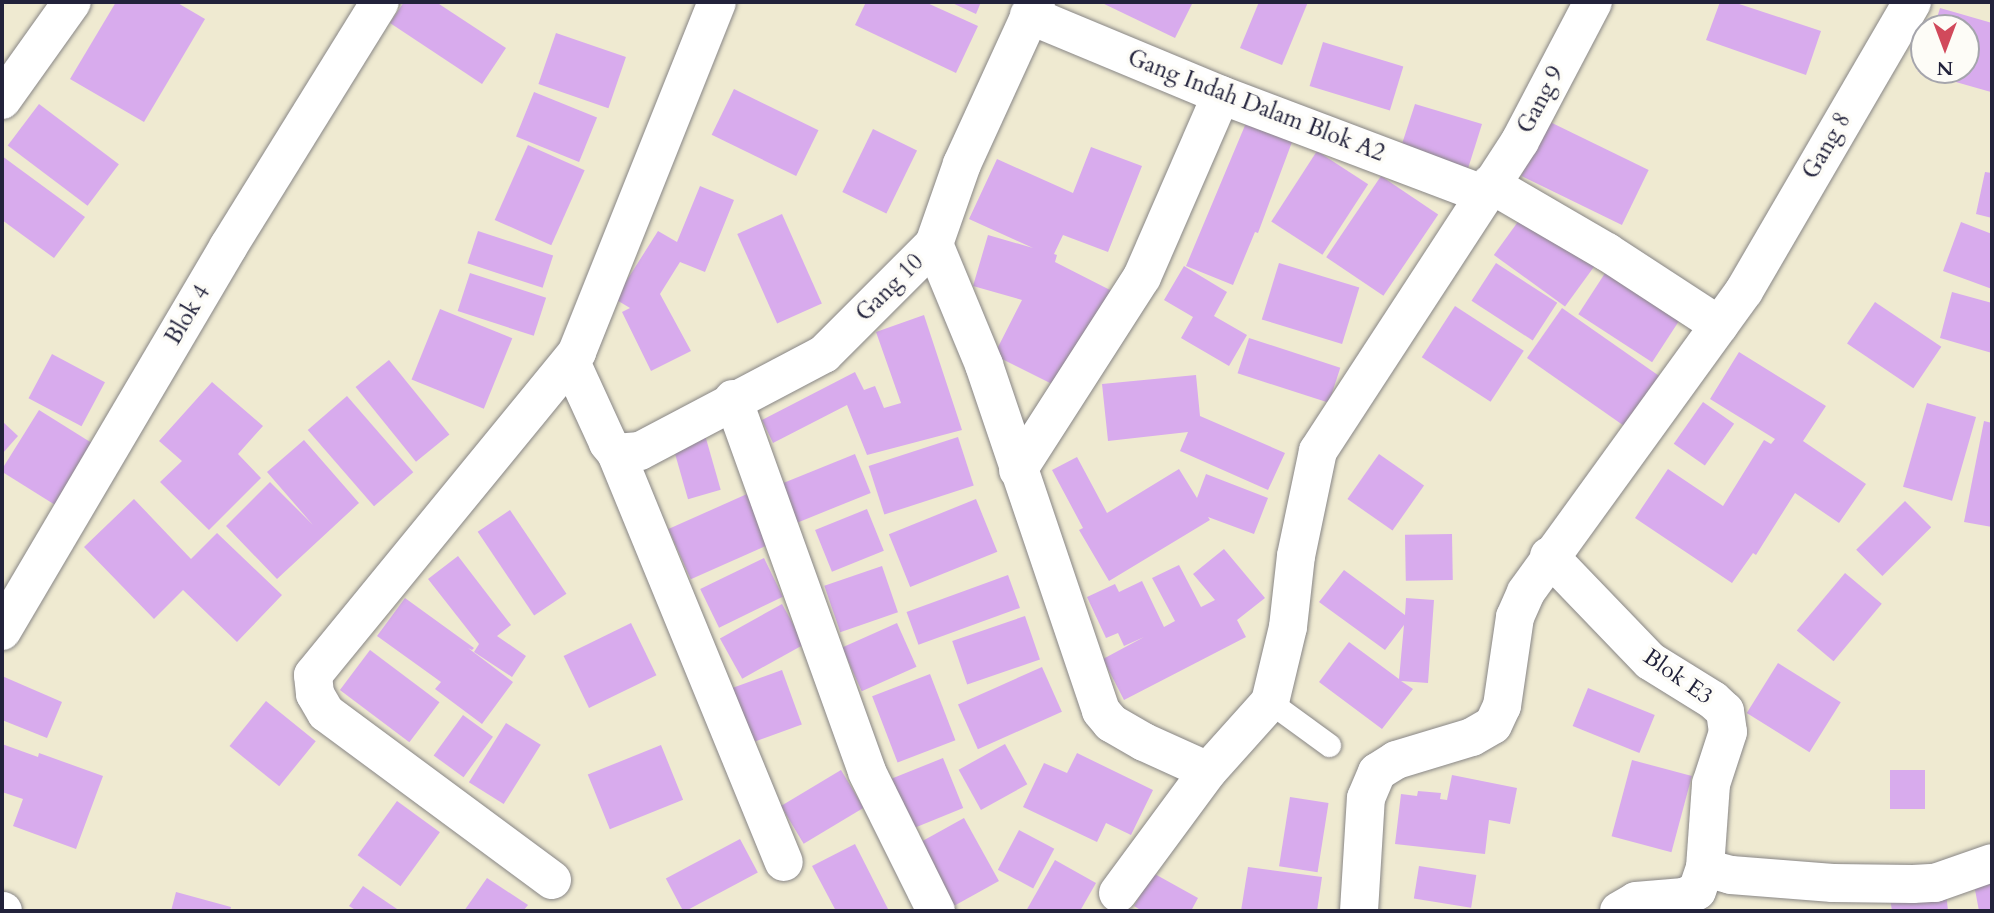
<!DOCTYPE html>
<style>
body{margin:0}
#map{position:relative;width:1994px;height:913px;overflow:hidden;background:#efead1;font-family:Cardo,serif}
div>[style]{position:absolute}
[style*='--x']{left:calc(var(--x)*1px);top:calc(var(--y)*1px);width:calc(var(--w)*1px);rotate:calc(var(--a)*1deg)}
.building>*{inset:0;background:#d8abed;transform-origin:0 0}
.roads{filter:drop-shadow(0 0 2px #888686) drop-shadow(0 0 2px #888686)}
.service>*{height:23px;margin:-11.5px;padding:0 11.5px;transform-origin:11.5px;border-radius:11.5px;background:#fff}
.minor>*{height:38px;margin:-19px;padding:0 19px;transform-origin:19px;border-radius:19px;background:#fff}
span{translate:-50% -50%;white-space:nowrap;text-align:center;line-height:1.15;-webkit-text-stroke:7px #fdfcf7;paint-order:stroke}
.street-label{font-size:23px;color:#22223b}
.frame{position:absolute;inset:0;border:4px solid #22223b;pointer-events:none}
.north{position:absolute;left:1910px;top:14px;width:70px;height:70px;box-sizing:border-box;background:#fdfcf7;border:2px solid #a5a5ac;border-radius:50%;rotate:180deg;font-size:19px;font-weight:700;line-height:28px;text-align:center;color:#22223b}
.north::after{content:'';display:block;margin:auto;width:24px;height:32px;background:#d1495b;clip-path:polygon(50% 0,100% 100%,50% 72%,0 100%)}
</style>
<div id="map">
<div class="building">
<div style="clip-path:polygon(116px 2px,176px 2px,205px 19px,144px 122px,70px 79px)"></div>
<div style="clip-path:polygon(404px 2px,436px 2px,506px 48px,482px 84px,390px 23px)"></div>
<div style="clip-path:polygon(866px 2px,925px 2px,978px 26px,956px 73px,855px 25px)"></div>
<div style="clip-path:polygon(950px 2px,981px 2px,976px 14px)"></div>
<div style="clip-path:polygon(1100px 2px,1193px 2px,1175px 38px)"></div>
<div style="clip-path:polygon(1259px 2px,1308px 2px,1282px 65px,1240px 48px)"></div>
<div style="clip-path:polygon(1720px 2px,1733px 2px,1821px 31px,1806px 75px,1706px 40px)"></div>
<div style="clip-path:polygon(1940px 8px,1992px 23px,1991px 92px,1917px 71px,1966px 70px,1966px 28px,1934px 28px)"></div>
<div style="left:556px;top:33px;width:74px;height:54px;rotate:19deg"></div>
<div style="left:1323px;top:42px;width:84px;height:46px;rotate:17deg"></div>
<div style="left:734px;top:89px;width:94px;height:51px;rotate:26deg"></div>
<div style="left:534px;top:92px;width:68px;height:48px;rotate:22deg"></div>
<div style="left:39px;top:104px;width:100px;height:52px;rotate:37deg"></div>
<div style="clip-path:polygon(1415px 104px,1482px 124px,1466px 175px,1401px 147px)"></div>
<div style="left:1548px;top:121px;width:112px;height:61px;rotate:26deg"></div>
<div style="clip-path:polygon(1246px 123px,1292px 142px,1258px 233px,1255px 232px,1233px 285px,1186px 266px)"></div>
<div style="left:873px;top:129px;width:49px;height:70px;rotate:26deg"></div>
<div style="left:528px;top:145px;width:62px;height:82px;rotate:24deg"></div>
<div style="clip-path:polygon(1091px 147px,1142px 166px,1108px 252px,1063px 235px,1054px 254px,1057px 255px,1055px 262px,1112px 291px,1062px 389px,994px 355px,1022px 300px,973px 286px,988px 235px,1033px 248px,969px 219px,997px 159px,1073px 193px)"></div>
<div style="left:1317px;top:151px;width:61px;height:84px;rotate:33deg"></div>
<div style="clip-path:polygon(2px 156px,85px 217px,54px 258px,2px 220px)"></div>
<div style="clip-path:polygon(1985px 172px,1992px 173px,1992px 218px,1976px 214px)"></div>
<div style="left:1381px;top:176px;width:69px;height:98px;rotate:34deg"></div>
<div style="clip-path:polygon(700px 186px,734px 200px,705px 272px,680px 262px,660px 294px,691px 351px,651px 371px,622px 312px,630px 308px,615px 299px,658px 231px,677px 242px)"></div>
<div style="left:1525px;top:212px;width:88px;height:53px;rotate:36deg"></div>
<div style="left:782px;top:214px;width:98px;height:49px;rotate:66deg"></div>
<div style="clip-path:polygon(1961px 222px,1992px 234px,1992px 289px,1943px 271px)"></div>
<div style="left:478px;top:231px;width:79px;height:34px;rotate:18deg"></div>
<div style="left:1279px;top:263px;width:84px;height:59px;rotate:17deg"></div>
<div style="left:1496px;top:263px;width:73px;height:45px;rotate:33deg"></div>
<div style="left:1611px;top:264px;width:88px;height:60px;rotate:33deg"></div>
<div style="clip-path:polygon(1184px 266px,1227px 292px,1214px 316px,1247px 335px,1229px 366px,1181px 338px,1193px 317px,1164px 300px)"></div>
<div style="left:470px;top:273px;width:80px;height:40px;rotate:18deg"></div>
<div style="clip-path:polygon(1952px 292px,1992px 303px,1992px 353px,1940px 338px)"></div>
<div style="left:1875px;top:302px;width:80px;height:50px;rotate:34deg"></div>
<div style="left:1455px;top:306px;width:82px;height:61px;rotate:33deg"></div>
<div style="left:1562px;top:308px;width:120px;height:61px;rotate:35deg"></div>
<div style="left:440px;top:309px;width:78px;height:76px;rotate:22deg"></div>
<div style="clip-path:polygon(924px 315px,962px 430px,867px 455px,847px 405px,773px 443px,762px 420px,855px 372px,864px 390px,875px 386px,884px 408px,901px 403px,876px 332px)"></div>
<div style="left:1249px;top:338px;width:96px;height:37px;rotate:18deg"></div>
<div style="clip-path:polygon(1739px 352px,1826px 406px,1803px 441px,1866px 484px,1839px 523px,1795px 493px,1756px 555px,1753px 553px,1732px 583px,1635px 518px,1668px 469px,1723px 506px,1764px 440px,1771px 444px,1775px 439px,1710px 399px)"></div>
<div style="left:52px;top:354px;width:60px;height:50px;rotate:28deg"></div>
<div style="left:389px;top:360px;width:96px;height:43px;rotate:51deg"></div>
<div style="clip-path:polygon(1196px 375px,1200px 416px,1285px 453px,1268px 490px,1180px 451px,1188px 432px,1108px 441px,1102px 384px)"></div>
<div style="clip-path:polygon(212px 382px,263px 426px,238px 454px,261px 478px,209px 530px,160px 482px,182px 461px,159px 441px)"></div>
<div style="left:347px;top:396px;width:101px;height:52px;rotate:49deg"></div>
<div style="left:1703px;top:402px;width:38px;height:51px;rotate:35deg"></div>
<div style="left:1927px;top:403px;width:51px;height:87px;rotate:16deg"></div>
<div style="left:39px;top:410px;width:75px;height:72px;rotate:32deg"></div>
<div style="clip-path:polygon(2px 421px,18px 436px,2px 454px)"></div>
<div style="clip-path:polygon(1984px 421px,1992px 423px,1992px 527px,1964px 522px)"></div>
<div style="left:705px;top:435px;width:57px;height:34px;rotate:74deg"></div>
<div style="left:958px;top:437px;width:51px;height:94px;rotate:72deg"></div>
<div style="clip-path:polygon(304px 440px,359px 503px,277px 579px,226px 526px,270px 482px,313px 525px,267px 472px)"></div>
<div style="left:855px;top:454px;width:42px;height:80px;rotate:68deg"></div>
<div style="left:1379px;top:454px;width:55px;height:55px;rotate:35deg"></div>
<div style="clip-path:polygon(1077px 457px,1107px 513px,1179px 469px,1197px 498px,1206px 474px,1268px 498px,1254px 534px,1208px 517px,1210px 520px,1109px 581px,1079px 530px,1083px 528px,1052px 470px)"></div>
<div style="left:747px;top:494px;width:55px;height:86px;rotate:66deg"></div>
<div style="clip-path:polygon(134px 499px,191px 559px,217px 533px,282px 595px,237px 642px,183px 590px,154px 619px,84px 547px)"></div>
<div style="left:976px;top:499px;width:57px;height:94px;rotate:68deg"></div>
<div style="left:1905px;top:501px;width:37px;height:69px;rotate:45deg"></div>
<div style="left:867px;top:509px;width:45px;height:56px;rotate:68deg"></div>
<div style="left:510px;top:510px;width:101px;height:39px;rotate:56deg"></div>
<div style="left:1452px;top:534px;width:46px;height:47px;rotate:89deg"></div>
<div style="clip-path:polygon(1224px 549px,1265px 598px,1237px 620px,1246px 637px,1124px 700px,1103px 659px,1144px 637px,1124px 646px,1118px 633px,1106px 638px,1087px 597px,1115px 584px,1119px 592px,1142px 581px,1164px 627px,1175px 621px,1152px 578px,1179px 565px,1201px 607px,1215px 600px,1193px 574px)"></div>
<div style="clip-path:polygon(458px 556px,511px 625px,497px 636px,526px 656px,512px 677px,474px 652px,479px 644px,428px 579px)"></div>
<div style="left:764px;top:558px;width:43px;height:71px;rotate:64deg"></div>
<div style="left:882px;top:566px;width:49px;height:61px;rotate:71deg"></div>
<div style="clip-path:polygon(1344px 570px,1405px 615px,1406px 598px,1434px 600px,1428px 683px,1401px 681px,1413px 689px,1382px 729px,1319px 682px,1349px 642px,1399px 679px,1404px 625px,1385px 650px,1319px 602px)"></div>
<div style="left:1845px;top:573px;width:48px;height:75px;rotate:40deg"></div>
<div style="left:1008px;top:575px;width:35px;height:108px;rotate:70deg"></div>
<div style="clip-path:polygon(405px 598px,474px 648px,472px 650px,468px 648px,513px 682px,482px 724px,435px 689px,441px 682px,377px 636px)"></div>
<div style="left:782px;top:604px;width:46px;height:71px;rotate:61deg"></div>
<div style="left:1025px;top:616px;width:46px;height:77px;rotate:71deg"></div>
<div style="left:631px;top:623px;width:58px;height:75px;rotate:64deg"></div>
<div style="left:897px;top:623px;width:48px;height:60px;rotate:66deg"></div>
<div style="left:370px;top:650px;width:87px;height:50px;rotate:37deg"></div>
<div style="left:1778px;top:663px;width:74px;height:59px;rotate:32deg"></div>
<div style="left:1042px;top:667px;width:49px;height:92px;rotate:66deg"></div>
<div style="left:782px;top:670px;width:58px;height:58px;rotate:70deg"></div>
<div style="left:930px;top:674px;width:71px;height:62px;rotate:69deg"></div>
<div style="clip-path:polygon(2px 676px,62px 702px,47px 738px,2px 720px)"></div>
<div style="left:1588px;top:688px;width:72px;height:41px;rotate:22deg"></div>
<div style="left:266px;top:701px;width:64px;height:58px;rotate:39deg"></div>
<div style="left:463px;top:715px;width:37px;height:50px;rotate:36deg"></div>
<div style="left:506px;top:723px;width:41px;height:70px;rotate:32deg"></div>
<div style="clip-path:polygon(2px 744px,38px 757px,39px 753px,103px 776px,76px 849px,13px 826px,23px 799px,2px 792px)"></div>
<div style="left:1005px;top:744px;width:46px;height:53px;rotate:61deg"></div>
<div style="left:661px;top:745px;width:59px;height:79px;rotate:68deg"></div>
<div style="clip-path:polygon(1077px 753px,1153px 790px,1131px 835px,1106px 823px,1097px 842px,1023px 807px,1044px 763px,1067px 773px)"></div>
<div style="left:943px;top:758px;width:54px;height:55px;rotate:68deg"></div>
<div style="left:1632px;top:760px;width:62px;height:79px;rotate:15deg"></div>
<div style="left:841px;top:770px;width:44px;height:70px;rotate:59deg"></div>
<div style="left:1890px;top:770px;width:35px;height:39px"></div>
<div style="clip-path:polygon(1452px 775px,1517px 788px,1510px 824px,1489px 820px,1485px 854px,1395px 844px,1401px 794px,1417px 796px,1418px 791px,1441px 793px,1440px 799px,1447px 800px)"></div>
<div style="left:1290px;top:797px;width:39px;height:70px;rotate:9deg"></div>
<div style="left:397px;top:801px;width:53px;height:67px;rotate:36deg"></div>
<div style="left:964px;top:818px;width:72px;height:51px;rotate:61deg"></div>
<div style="left:1019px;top:830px;width:40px;height:45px;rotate:28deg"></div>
<div style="left:740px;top:839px;width:38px;height:84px;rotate:62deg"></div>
<div style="clip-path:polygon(855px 844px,888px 909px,884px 911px,836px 911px,812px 866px)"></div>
<div style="clip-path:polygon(1055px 860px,1096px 883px,1080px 911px,1026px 911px)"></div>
<div style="left:1419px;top:866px;width:58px;height:33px;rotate:9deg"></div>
<div style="clip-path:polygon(1248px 867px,1322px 877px,1317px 911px,1241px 911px)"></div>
<div style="clip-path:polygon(1992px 871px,1992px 911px,1979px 911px,1972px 874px)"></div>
<div style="clip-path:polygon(1153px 873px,1198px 898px,1191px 911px,1142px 911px,1134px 906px)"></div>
<div style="clip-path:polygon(487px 878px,528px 905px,523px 911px,464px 911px)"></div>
<div style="clip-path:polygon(1945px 884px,1948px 911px,1892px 911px,1889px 891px)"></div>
<div style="clip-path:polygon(363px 886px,400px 911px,357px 911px,349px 906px)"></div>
<div style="clip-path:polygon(176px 892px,231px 907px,230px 911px,171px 911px)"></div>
</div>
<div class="roads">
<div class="service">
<div style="--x:1270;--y:702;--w:73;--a:36.1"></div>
</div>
<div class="minor">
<div style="--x:1029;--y:15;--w:208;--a:22.6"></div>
<div style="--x:1221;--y:95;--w:280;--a:20.7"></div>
<div style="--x:2;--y:100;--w:120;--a:-54.5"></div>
<div style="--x:1490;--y:184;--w:135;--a:30.2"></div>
<div style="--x:1607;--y:252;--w:134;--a:33.1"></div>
<div style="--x:934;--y:244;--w:131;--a:67.5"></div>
<div style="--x:984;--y:365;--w:365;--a:71.3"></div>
<div style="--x:1101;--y:711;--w:16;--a:50"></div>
<div style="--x:1111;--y:723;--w:38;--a:30"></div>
<div style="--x:1144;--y:742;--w:70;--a:24.4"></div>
<div style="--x:571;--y:362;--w:89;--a:65.4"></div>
<div style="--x:608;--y:443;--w:13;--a:51"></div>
<div style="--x:616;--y:453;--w:442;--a:67.7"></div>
<div style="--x:733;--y:399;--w:396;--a:70.2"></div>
<div style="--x:867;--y:772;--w:155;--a:63.6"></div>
<div style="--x:616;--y:453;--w:24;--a:-5"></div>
<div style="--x:640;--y:451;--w:208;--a:-27.8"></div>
<div style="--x:824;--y:354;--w:156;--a:-45"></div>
<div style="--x:934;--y:244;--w:85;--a:-70.7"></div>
<div style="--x:962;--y:164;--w:178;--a:-65.4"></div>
<div style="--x:1018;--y:470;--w:229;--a:-57.3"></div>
<div style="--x:1142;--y:277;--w:198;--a:-66.5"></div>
<div style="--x:1549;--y:556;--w:146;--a:46.1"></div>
<div style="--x:1650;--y:661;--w:74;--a:31.8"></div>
<div style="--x:1713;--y:700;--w:16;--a:43"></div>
<div style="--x:1725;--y:711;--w:21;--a:82"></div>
<div style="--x:1728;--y:732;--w:55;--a:108.1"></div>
<div style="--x:1711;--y:784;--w:84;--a:94.1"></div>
<div style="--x:2;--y:631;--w:446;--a:-59.5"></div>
<div style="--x:228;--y:247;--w:288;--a:-58.2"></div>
<div style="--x:552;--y:880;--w:281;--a:-143.5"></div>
<div style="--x:326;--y:713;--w:22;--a:-120"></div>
<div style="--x:315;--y:694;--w:19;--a:-96"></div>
<div style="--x:313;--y:675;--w:417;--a:-50.7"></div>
<div style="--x:577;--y:352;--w:377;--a:-68.2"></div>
<div style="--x:1118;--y:893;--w:152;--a:-53.6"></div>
<div style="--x:1208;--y:771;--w:93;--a:-48.1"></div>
<div style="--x:1270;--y:702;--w:77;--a:-76.5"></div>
<div style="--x:1288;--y:627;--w:71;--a:-83.6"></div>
<div style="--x:1296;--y:556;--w:107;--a:-78.2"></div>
<div style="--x:1318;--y:451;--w:370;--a:-56.9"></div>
<div style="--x:1520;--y:141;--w:157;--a:-62.3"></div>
<div style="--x:2;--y:911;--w:1;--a:0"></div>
<div style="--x:1359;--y:911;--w:113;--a:-86.5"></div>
<div style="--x:1366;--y:798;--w:28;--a:-67"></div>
<div style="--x:1377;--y:772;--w:22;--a:-32"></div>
<div style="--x:1396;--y:760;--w:79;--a:-16.8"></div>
<div style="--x:1472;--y:737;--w:24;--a:-30"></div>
<div style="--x:1493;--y:725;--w:21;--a:-65"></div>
<div style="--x:1502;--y:706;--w:90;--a:-81.7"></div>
<div style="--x:1515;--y:617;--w:27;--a:-66"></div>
<div style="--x:1526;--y:592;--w:372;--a:-54.1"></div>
<div style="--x:1744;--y:291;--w:334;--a:-59.8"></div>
<div style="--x:1619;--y:911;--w:20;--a:-30"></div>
<div style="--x:1636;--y:901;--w:48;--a:-4.8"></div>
<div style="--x:1684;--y:897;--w:14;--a:-25"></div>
<div style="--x:1697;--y:891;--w:24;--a:-71"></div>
<div style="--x:1705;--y:868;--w:27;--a:15"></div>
<div style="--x:1731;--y:875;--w:102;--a:4.5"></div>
<div style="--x:1833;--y:883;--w:80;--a:0.7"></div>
<div style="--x:1913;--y:884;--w:22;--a:-3"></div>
<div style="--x:1935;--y:883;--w:60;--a:-19.3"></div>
</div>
</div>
<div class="street-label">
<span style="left:1541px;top:100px;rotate:-62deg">Gang 9</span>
<span style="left:1256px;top:106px;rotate:21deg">Gang Indah Dalam Blok A2</span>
<span style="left:1827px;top:146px;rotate:-60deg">Gang 8</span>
<span style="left:890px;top:288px;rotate:-45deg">Gang 10</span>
<span style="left:188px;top:315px;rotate:-59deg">Blok 4</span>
<span style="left:1678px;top:677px;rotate:35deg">Blok E3</span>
</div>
<div class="frame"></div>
<div class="north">N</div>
</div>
